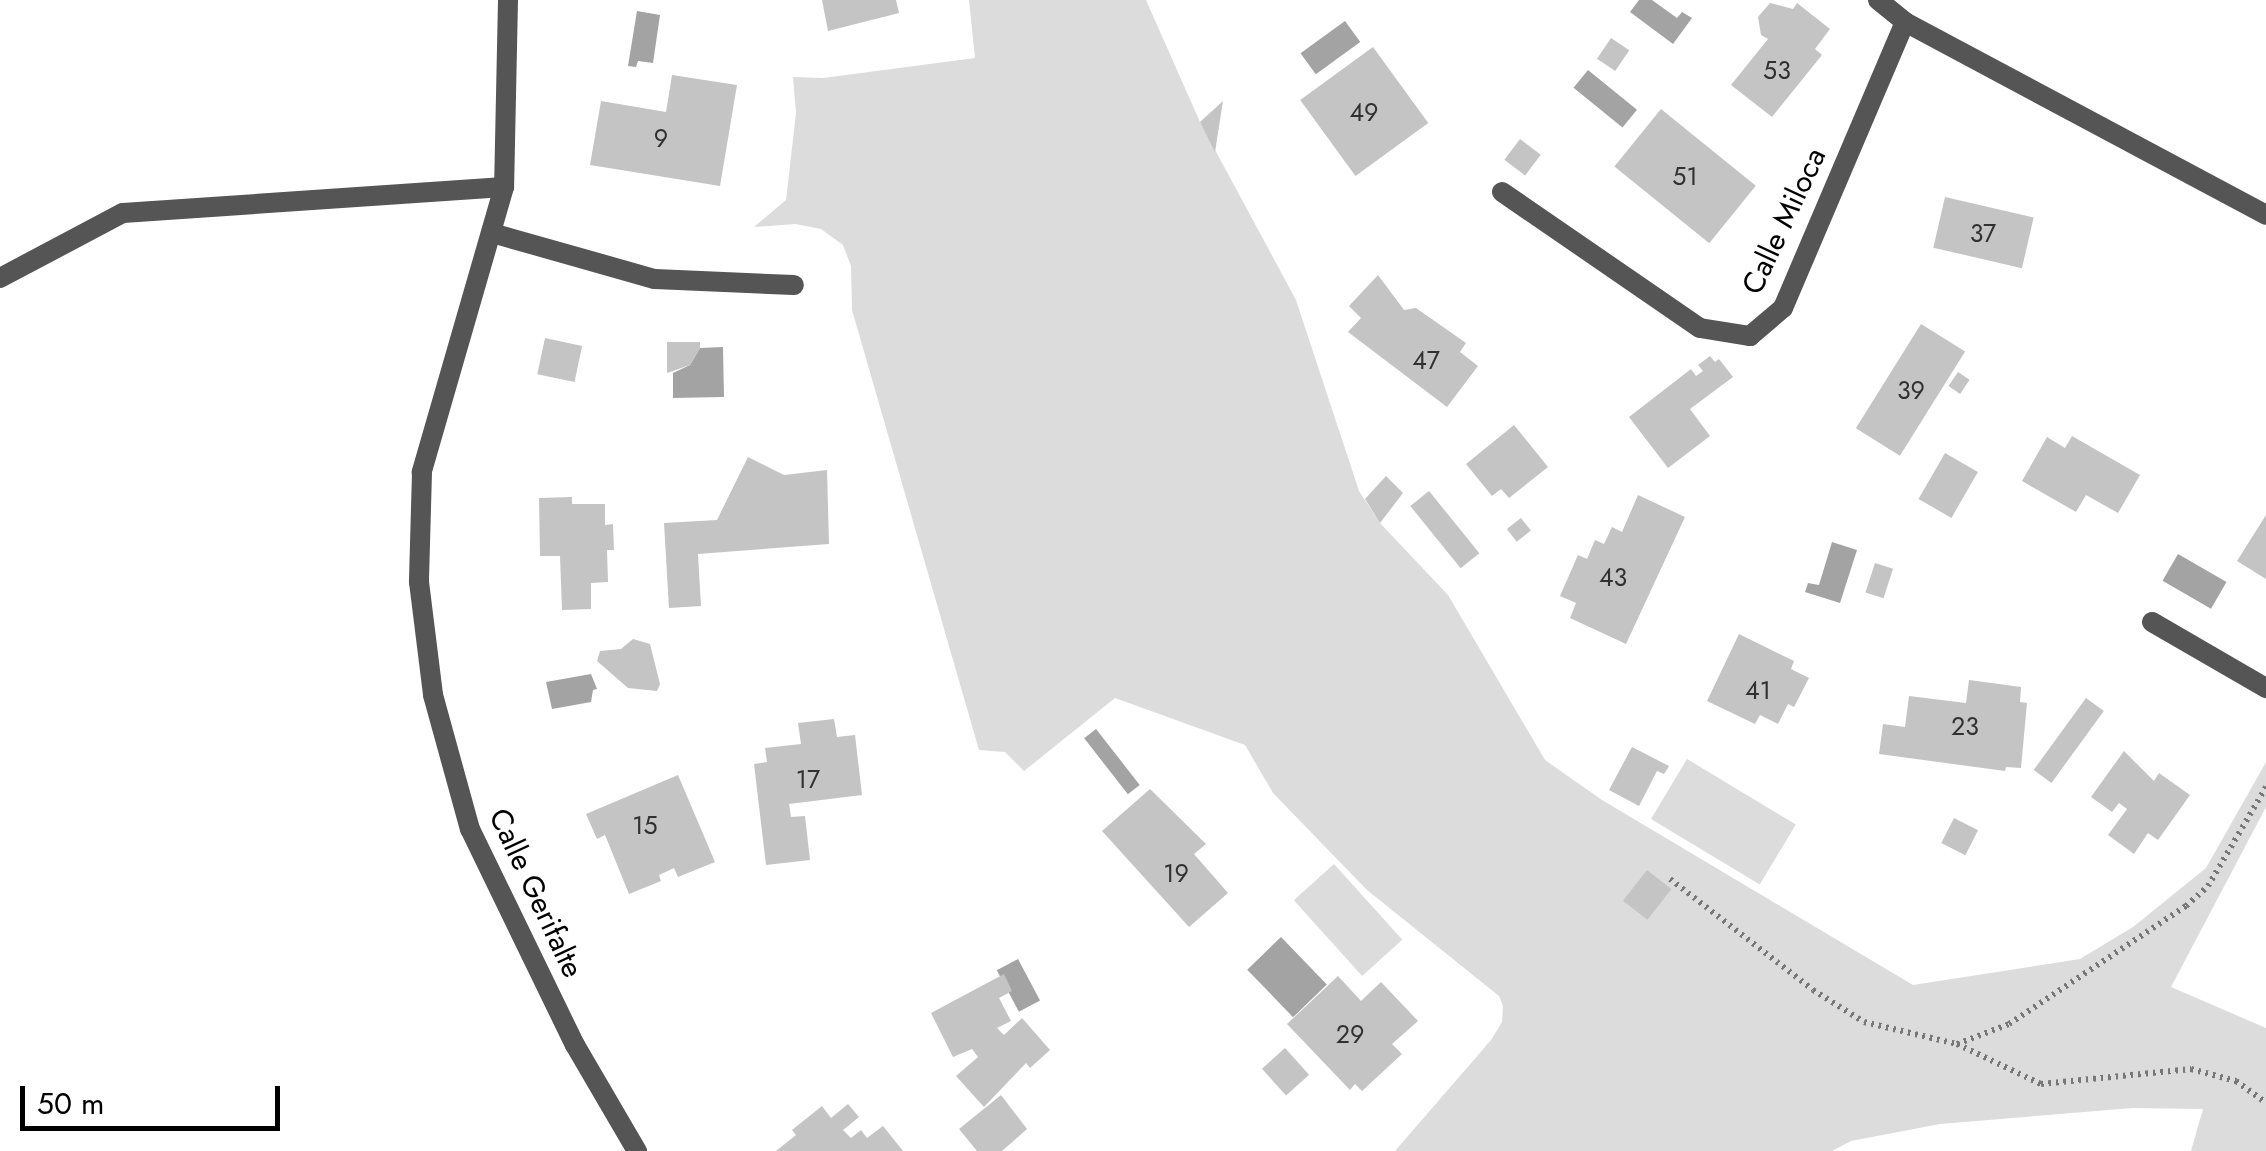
<!DOCTYPE html>
<style>
body{margin:0}
#map{position:relative;width:2266px;height:1151px;overflow:hidden;background:#fff;font-family:Jost,sans-serif}
div>[style]{position:absolute}
[style*='--x']{left:calc(var(--x)*1px);top:calc(var(--y)*1px);width:calc(var(--w)*1px);rotate:calc(var(--a)*1deg)}
.green>*{inset:0;background:#dcdcdc;transform-origin:0 0}
.water>*{inset:0;background:#a3a3a3;transform-origin:0 0}
.building>*{inset:0;background:#c4c4c4;transform-origin:0 0}
.path>*{height:6px;margin-top:-3px;transform-origin:0;background:repeating-linear-gradient(90deg,#777 0 2.5px,transparent 0 7.5px)}
.street>*{height:20px;margin:-10px;padding:0 10px;transform-origin:10px;border-radius:10px;background:#555}
span{translate:-50% -50%;white-space:nowrap;text-align:center;line-height:1.15;-webkit-text-stroke:8px #fff;paint-order:stroke}
.number-label{font-size:25px;color:#313131}
.number-label span{-webkit-text-stroke-width:0}
.street-label{font-size:30px;color:#000}
.scale{position:absolute;left:20px;top:1086px;width:260px;height:45px;box-sizing:border-box;border:5px solid #000;border-top:0;padding-left:12px;font-size:30px;line-height:35px;white-space:nowrap;color:#000;-webkit-text-stroke:8px #fff;paint-order:stroke}
</style>
<div id="map">
<div class="green">
<div style="clip-path:polygon(969px 0,1146px 0,1200px 122px,1296px 300px,1359px 491px,1380px 523px,1448px 595px,1545px 760px,1602px 800px,1913px 985px,2080px 959px,2133px 927px,2206px 868px,2266px 762px,2266px 807px,2171px 987px,2266px 1028px,2266px 1151px,2191px 1151px,2203px 1109px,2133px 1108px,1940px 1124px,1851px 1141px,1832px 1151px,1395px 1151px,1491px 1040px,1502px 1022px,1503px 1006px,1499px 996px,1367px 890px,1273px 793px,1245px 745px,1115px 698px,1024px 771px,1005px 752px,979px 750px,852px 310px,851px 266px,843px 245px,821px 229px,795px 224px,754px 227px,786px 200px,796px 113px,793px 77px,823px 78px,975px 58px)"></div>
<div style="left:1687px;top:759px;width:127px;height:70px;rotate:31deg"></div>
<div style="left:1334px;top:864px;width:102px;height:54px;rotate:48deg"></div>
</div>
<div class="water">
<div style="clip-path:polygon(1639px 0,1652px 0,1677px 18px,1682px 12px,1692px 18px,1673px 44px,1630px 12px)"></div>
<div style="clip-path:polygon(637px 11px,660px 15px,653px 63px,638px 61px,636px 67px,628px 66px)"></div>
<div style="left:1345px;top:21px;width:26px;height:55px;rotate:54deg"></div>
<div style="left:1588px;top:70px;width:63px;height:23px;rotate:39deg"></div>
<div style="clip-path:polygon(723px 347px,724px 397px,673px 398px,673px 373px,690px 365px,700px 348px)"></div>
<div style="clip-path:polygon(1832px 542px,1857px 550px,1840px 603px,1805px 592px,1808px 583px,1819px 585px)"></div>
<div style="left:2178px;top:554px;width:56px;height:31px;rotate:30deg"></div>
<div style="clip-path:polygon(591px 674px,597px 689px,593px 690px,591px 702px,552px 709px,546px 682px)"></div>
<div style="left:1096px;top:729px;width:71px;height:15px;rotate:52deg"></div>
<div style="left:1281px;top:937px;width:66px;height:47px;rotate:46deg"></div>
<div style="left:1018px;top:959px;width:47px;height:24px;rotate:62deg"></div>
</div>
<div class="building">
<div style="clip-path:polygon(822px 0,896px 0,899px 13px,828px 31px)"></div>
<div style="clip-path:polygon(1770px 3px,1793px 9px,1797px 3px,1830px 29px,1815px 49px,1822px 55px,1772px 117px,1731px 85px,1768px 39px,1761px 35px,1758px 17px)"></div>
<div style="left:1611px;top:38px;width:22px;height:25px;rotate:34deg"></div>
<div style="left:1373px;top:47px;width:94px;height:90px;rotate:54deg"></div>
<div style="clip-path:polygon(672px 75px,737px 85px,720px 186px,590px 165px,601px 101px,666px 112px)"></div>
<div style="clip-path:polygon(1223px 101px,1215px 152px,1200px 122px)"></div>
<div style="left:1661px;top:109px;width:122px;height:74px;rotate:39deg"></div>
<div style="left:1520px;top:139px;width:26px;height:26px;rotate:37deg"></div>
<div style="left:1945px;top:197px;width:91px;height:52px;rotate:13deg"></div>
<div style="clip-path:polygon(1378px 275px,1404px 310px,1416px 308px,1466px 343px,1460px 352px,1478px 366px,1447px 407px,1348px 332px,1361px 318px,1349px 306px)"></div>
<div style="left:1921px;top:324px;width:52px;height:123px;rotate:32deg"></div>
<div style="left:545px;top:338px;width:38px;height:37px;rotate:12deg"></div>
<div style="clip-path:polygon(667px 342px,700px 342px,700px 348px,690px 365px,667px 373px)"></div>
<div style="clip-path:polygon(1710px 356px,1715px 362px,1719px 359px,1733px 377px,1690px 409px,1710px 436px,1668px 468px,1629px 417px,1691px 369px,1696px 376px,1703px 371px,1698px 365px)"></div>
<div style="left:1958px;top:372px;width:14px;height:17px;rotate:34deg"></div>
<div style="clip-path:polygon(1514px 425px,1548px 467px,1509px 498px,1501px 489px,1492px 496px,1466px 464px)"></div>
<div style="clip-path:polygon(2072px 436px,2140px 475px,2118px 513px,2086px 495px,2076px 512px,2022px 481px,2047px 437px,2065px 448px)"></div>
<div style="left:1945px;top:453px;width:38px;height:53px;rotate:30deg"></div>
<div style="clip-path:polygon(748px 457px,784px 475px,827px 470px,829px 544px,698px 554px,701px 606px,669px 608px,664px 523px,717px 520px)"></div>
<div style="clip-path:polygon(1386px 476px,1403px 493px,1380px 523px,1365px 499px)"></div>
<div style="left:1429px;top:491px;width:80px;height:24px;rotate:51deg"></div>
<div style="clip-path:polygon(1638px 495px,1685px 517px,1626px 644px,1570px 618px,1576px 603px,1560px 596px,1578px 555px,1587px 559px,1595px 540px,1604px 544px,1612px 527px,1622px 532px)"></div>
<div style="clip-path:polygon(572px 497px,572px 504px,605px 504px,605px 525px,613px 524px,614px 550px,607px 550px,608px 582px,591px 583px,591px 609px,562px 610px,560px 556px,540px 556px,539px 498px)"></div>
<div style="clip-path:polygon(2266px 515px,2266px 579px,2237px 561px)"></div>
<div style="left:1521px;top:518px;width:16px;height:18px;rotate:52deg"></div>
<div style="left:1875px;top:563px;width:19px;height:31px;rotate:18deg"></div>
<div style="clip-path:polygon(1739px 634px,1794px 661px,1791px 669px,1809px 678px,1794px 707px,1788px 704px,1778px 724px,1760px 715px,1755px 724px,1707px 701px)"></div>
<div style="clip-path:polygon(633px 639px,650px 644px,660px 684px,657px 691px,628px 688px,597px 661px,600px 651px,621px 649px)"></div>
<div style="clip-path:polygon(1969px 680px,2021px 687px,2020px 702px,2027px 703px,2021px 768px,2006px 767px,2005px 771px,1879px 754px,1883px 724px,1905px 727px,1909px 696px,1966px 703px)"></div>
<div style="left:2086px;top:698px;width:22px;height:89px;rotate:36deg"></div>
<div style="clip-path:polygon(834px 719px,837px 737px,855px 735px,862px 795px,789px 804px,791px 817px,805px 816px,810px 860px,766px 865px,754px 764px,767px 762px,765px 748px,801px 744px,798px 723px)"></div>
<div style="clip-path:polygon(1632px 747px,1669px 766px,1664px 774px,1657px 771px,1639px 806px,1609px 790px)"></div>
<div style="clip-path:polygon(2124px 751px,2154px 781px,2159px 773px,2190px 795px,2158px 840px,2148px 833px,2134px 854px,2108px 835px,2127px 809px,2119px 803px,2112px 812px,2091px 797px)"></div>
<div style="clip-path:polygon(678px 775px,715px 862px,678px 877px,674px 868px,659px 875px,661px 881px,629px 894px,605px 835px,597px 839px,586px 814px)"></div>
<div style="clip-path:polygon(1150px 789px,1206px 844px,1194px 854px,1228px 893px,1189px 927px,1102px 831px)"></div>
<div style="left:1954px;top:818px;width:27px;height:28px;rotate:27deg"></div>
<div style="left:1647px;top:870px;width:31px;height:39px;rotate:38deg"></div>
<div style="clip-path:polygon(1004px 974px,1012px 991px,999px 998px,1011px 1021px,997px 1028px,1004px 1035px,1022px 1018px,1050px 1050px,1030px 1068px,1026px 1063px,984px 1107px,956px 1076px,978px 1057px,972px 1049px,953px 1057px,931px 1013px)"></div>
<div style="clip-path:polygon(1338px 976px,1361px 1001px,1381px 982px,1418px 1021px,1392px 1044px,1402px 1054px,1362px 1091px,1355px 1084px,1350px 1090px,1287px 1024px)"></div>
<div style="left:1285px;top:1048px;width:36px;height:31px;rotate:48deg"></div>
<div style="clip-path:polygon(1001px 1095px,1027px 1129px,1002px 1151px,977px 1151px,959px 1129px)"></div>
<div style="clip-path:polygon(848px 1104px,859px 1117px,843px 1130px,851px 1138px,861px 1130px,867px 1138px,883px 1126px,903px 1151px,776px 1151px,796px 1135px,792px 1130px,822px 1106px,831px 1118px)"></div>
</div>
<div class="path">
<div style="--x:1670;--y:879;--w:181;--a:37.8"></div>
<div style="--x:1813;--y:990;--w:60;--a:32.1"></div>
<div style="--x:1864;--y:1022;--w:96;--a:13.3"></div>
<div style="--x:1957;--y:1044;--w:56;--a:-21"></div>
<div style="--x:2009;--y:1024;--w:213;--a:-33.7"></div>
<div style="--x:2186;--y:906;--w:30;--a:-42"></div>
<div style="--x:2208;--y:886;--w:115;--a:-59.6"></div>
<div style="--x:1957;--y:1044;--w:93;--a:25.5"></div>
<div style="--x:2041;--y:1084;--w:151;--a:-5.7"></div>
<div style="--x:2191;--y:1069;--w:47;--a:14.9"></div>
<div style="--x:2236;--y:1081;--w:37;--a:36"></div>
</div>
<div class="street">
<div style="--x:508;--y:0;--w:187;--a:91.2"></div>
<div style="--x:504;--y:187;--w:297;--a:106.1"></div>
<div style="--x:422;--y:472;--w:110;--a:91.6"></div>
<div style="--x:419;--y:582;--w:114;--a:82.9"></div>
<div style="--x:433;--y:695;--w:139;--a:74.6"></div>
<div style="--x:470;--y:829;--w:240;--a:64.1"></div>
<div style="--x:575;--y:1045;--w:123;--a:59.7"></div>
<div style="--x:1878;--y:0;--w:35;--a:39"></div>
<div style="--x:1905;--y:22;--w:409;--a:28.1"></div>
<div style="--x:1502;--y:192;--w:240;--a:34.5"></div>
<div style="--x:1700;--y:328;--w:51;--a:9.1"></div>
<div style="--x:1750;--y:336;--w:43;--a:-40.3"></div>
<div style="--x:1783;--y:308;--w:311;--a:-66.9"></div>
<div style="--x:492;--y:233;--w:169;--a:15.8"></div>
<div style="--x:655;--y:279;--w:139;--a:2.5"></div>
<div style="--x:0;--y:278;--w:139;--a:-27.9"></div>
<div style="--x:123;--y:213;--w:382;--a:-3.9"></div>
<div style="--x:2152;--y:622;--w:132;--a:30.1"></div>
</div>
<div class="number-label">
<span style="left:1777px;top:70px">53</span>
<span style="left:1364px;top:112px">49</span>
<span style="left:661px;top:138px">9</span>
<span style="left:1685px;top:176px">51</span>
<span style="left:1983px;top:233px">37</span>
<span style="left:1426px;top:360px">47</span>
<span style="left:1911px;top:390px">39</span>
<span style="left:1613px;top:577px">43</span>
<span style="left:1758px;top:690px">41</span>
<span style="left:1965px;top:726px">23</span>
<span style="left:808px;top:779px">17</span>
<span style="left:645px;top:825px">15</span>
<span style="left:1176px;top:873px">19</span>
<span style="left:1350px;top:1034px">29</span>
</div>
<div class="street-label">
<span style="left:1784px;top:221px;rotate:-65deg">Calle Miloca</span>
<span style="left:536px;top:893px;rotate:65deg">Calle Gerifalte</span>
</div>
<div class="scale">50 m</div>
</div>
